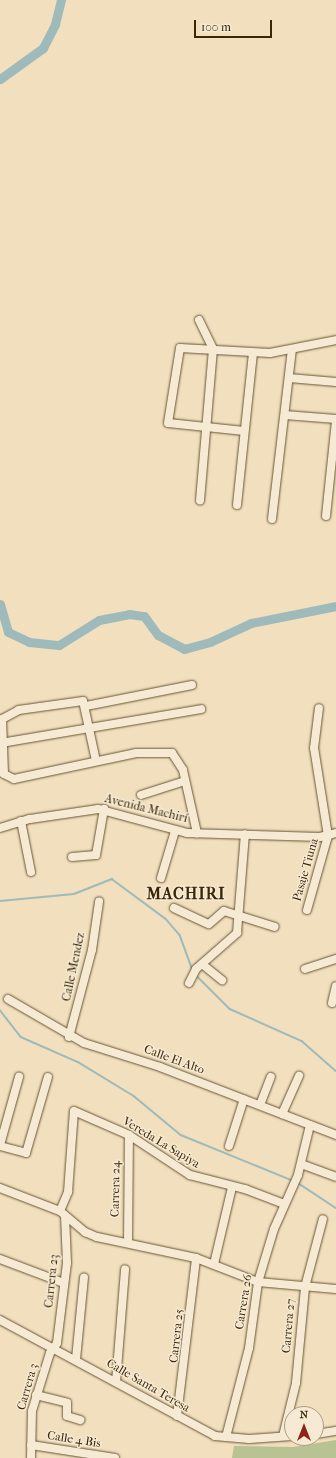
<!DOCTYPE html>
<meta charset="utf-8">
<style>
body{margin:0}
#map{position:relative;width:336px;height:1458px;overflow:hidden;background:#f1dfbd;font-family:"IM FELL French Canon",serif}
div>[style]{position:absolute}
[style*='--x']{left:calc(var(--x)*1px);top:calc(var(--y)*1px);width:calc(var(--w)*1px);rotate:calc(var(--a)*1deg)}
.green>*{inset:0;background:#b8c292}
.stream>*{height:1.5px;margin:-0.75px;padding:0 0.75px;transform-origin:0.75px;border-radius:0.75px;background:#9ebabb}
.river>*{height:9px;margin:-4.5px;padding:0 4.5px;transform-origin:4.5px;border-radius:4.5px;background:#9ebabb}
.roads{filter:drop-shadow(0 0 1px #685434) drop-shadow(0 0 1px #685434)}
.minor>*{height:8px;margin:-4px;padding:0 4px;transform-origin:4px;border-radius:4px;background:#f6ead4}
span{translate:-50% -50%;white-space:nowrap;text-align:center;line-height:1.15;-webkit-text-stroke:3px #f6ead4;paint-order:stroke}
.street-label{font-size:12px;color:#3b2606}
.district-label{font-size:16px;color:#3b2606;font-weight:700;letter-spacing:1px}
.north{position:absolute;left:284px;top:1406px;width:40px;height:40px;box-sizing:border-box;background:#f6ead4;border:1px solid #ab9c82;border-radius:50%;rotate:0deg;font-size:11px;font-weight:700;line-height:16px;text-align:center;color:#3b2606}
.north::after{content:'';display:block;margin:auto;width:14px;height:18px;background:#8f2418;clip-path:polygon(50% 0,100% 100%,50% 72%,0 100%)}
.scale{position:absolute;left:194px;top:20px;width:78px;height:18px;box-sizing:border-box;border:2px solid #3b2606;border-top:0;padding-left:5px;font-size:12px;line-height:14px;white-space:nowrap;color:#3b2606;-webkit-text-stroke:3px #f6ead4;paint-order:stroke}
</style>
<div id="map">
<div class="green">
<div style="clip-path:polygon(336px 1440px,336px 1458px,232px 1458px,234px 1446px,293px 1447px)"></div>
</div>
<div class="stream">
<div style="--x:0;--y:901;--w:74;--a:-5.4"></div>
<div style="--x:74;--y:894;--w:41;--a:-21.5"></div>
<div style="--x:112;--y:879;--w:67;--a:36.5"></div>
<div style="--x:166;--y:919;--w:21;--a:49"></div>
<div style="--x:180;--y:935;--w:35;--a:70"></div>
<div style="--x:196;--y:975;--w:48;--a:45"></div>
<div style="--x:230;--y:1009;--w:79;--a:24"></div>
<div style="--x:302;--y:1041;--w:45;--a:41.4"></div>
<div style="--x:0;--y:1010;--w:34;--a:52"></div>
<div style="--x:21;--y:1037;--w:62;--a:23.7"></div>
<div style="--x:78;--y:1062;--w:66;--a:31.3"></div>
<div style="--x:134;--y:1096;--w:61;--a:39.7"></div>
<div style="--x:181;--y:1135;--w:119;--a:22.2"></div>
<div style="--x:298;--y:1183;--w:45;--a:33.3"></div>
</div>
<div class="river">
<div style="--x:0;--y:79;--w:53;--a:-35.8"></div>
<div style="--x:43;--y:48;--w:27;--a:-63"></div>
<div style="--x:55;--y:24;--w:25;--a:-76"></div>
<div style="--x:0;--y:604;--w:29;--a:74"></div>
<div style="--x:8;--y:632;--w:23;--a:25"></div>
<div style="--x:29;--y:642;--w:30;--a:6"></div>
<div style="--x:59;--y:645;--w:47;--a:-32"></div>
<div style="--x:99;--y:620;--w:31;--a:-11"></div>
<div style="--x:129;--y:614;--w:15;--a:8"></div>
<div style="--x:144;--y:616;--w:24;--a:54"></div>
<div style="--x:158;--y:635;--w:30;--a:28"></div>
<div style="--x:184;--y:649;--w:27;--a:-15"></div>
<div style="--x:210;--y:642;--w:45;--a:-24.9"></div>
<div style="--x:251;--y:623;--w:87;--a:-11.3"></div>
</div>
<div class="roads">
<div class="minor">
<div style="--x:199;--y:320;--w:32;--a:64"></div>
<div style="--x:213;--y:349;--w:152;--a:94.9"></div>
<div style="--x:289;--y:378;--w:47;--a:4.9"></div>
<div style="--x:285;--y:415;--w:51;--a:4.5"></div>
<div style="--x:244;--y:431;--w:76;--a:-174"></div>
<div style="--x:168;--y:423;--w:76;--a:-80.9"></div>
<div style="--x:180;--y:348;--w:90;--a:3.2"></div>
<div style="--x:270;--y:353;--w:67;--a:-11.1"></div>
<div style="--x:237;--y:505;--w:153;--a:-84"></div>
<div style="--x:326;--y:516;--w:96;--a:-84"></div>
<div style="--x:272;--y:519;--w:170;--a:-83.3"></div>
<div style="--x:86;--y:706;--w:108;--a:-11.2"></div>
<div style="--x:1;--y:743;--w:203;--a:-9.6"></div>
<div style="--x:96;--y:761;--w:61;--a:-102.2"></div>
<div style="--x:83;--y:701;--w:65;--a:172"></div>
<div style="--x:19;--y:710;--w:19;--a:152"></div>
<div style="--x:2;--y:719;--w:55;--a:87.9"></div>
<div style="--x:4;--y:774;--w:11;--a:27"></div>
<div style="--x:14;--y:779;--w:125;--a:-12"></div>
<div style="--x:136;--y:753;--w:36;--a:0"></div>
<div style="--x:172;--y:753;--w:20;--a:57"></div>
<div style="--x:183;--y:770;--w:65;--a:77.5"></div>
<div style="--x:141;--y:795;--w:46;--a:-17.7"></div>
<div style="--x:21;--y:821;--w:52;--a:78.9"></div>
<div style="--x:0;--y:828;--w:31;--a:-17"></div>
<div style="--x:30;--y:819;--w:69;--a:-8.4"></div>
<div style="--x:98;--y:809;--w:92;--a:15.1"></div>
<div style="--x:187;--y:833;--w:133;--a:1.7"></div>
<div style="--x:320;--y:837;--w:16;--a:-14"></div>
<div style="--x:72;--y:857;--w:24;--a:-5"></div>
<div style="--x:96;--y:855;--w:47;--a:-80.1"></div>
<div style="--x:161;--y:878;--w:49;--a:-73.4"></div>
<div style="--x:174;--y:908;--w:38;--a:25"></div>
<div style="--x:209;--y:924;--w:20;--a:-41"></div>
<div style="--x:224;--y:911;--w:53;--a:17.4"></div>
<div style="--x:307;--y:910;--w:77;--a:-74.2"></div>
<div style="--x:328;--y:836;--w:89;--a:-99"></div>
<div style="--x:314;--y:748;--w:40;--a:-82.9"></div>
<div style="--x:202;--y:964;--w:26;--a:39"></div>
<div style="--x:305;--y:969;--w:33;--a:-18"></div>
<div style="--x:189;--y:983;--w:16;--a:-63"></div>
<div style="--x:196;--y:969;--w:55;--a:-41.3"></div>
<div style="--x:237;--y:933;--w:99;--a:-85.4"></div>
<div style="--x:8;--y:999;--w:88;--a:30.1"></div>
<div style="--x:84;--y:1043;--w:80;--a:17.5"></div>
<div style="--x:160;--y:1067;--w:189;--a:21.1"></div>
<div style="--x:332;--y:1003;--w:17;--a:-77"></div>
<div style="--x:69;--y:1037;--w:90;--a:-75.2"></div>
<div style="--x:92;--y:950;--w:49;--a:-81.7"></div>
<div style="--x:260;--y:1105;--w:30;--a:-69"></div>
<div style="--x:282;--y:1114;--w:42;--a:-65.9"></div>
<div style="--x:0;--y:1145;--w:71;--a:-74.4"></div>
<div style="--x:0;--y:1146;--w:27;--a:15"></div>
<div style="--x:26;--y:1153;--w:79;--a:-73.9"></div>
<div style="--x:229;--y:1146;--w:49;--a:-72.3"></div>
<div style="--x:301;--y:1164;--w:37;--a:20"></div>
<div style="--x:0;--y:1188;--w:64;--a:21"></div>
<div style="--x:60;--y:1211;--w:33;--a:40"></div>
<div style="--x:85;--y:1232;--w:13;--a:23"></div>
<div style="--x:97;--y:1237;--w:101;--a:12"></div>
<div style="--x:196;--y:1258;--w:66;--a:21.2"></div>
<div style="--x:258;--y:1282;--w:78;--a:5.1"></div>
<div style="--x:60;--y:1211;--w:21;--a:-67"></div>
<div style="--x:68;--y:1192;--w:81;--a:-85.8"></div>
<div style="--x:74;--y:1111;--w:60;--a:23.6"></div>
<div style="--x:129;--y:1135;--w:73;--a:33.3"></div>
<div style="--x:190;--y:1175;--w:57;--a:14.3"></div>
<div style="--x:245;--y:1189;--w:42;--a:21"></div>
<div style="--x:128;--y:1243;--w:108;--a:-89.5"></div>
<div style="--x:0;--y:1259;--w:68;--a:20.6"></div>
<div style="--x:214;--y:1264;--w:79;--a:-76.8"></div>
<div style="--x:0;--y:1320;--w:244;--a:28.3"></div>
<div style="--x:215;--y:1436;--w:34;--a:5"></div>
<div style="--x:249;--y:1439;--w:43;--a:-4"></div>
<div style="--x:76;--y:1359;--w:82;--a:-84.4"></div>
<div style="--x:116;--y:1382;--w:113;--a:-85.4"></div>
<div style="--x:36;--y:1395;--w:32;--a:14"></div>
<div style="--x:67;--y:1403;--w:13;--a:90"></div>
<div style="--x:67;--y:1416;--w:14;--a:17"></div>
<div style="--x:177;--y:1416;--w:159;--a:-83.1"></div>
<div style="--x:316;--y:1434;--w:20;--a:-9"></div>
<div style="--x:283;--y:1436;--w:55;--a:-76.2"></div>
<div style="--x:296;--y:1383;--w:96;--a:-84.6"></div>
<div style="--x:305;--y:1287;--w:70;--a:-75.2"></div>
<div style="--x:226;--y:1437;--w:92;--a:-75.5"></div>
<div style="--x:249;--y:1348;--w:67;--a:-82.2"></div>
<div style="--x:258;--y:1282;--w:55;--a:-73.2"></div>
<div style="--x:274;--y:1229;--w:59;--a:-66"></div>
<div style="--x:298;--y:1175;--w:51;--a:-76.5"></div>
<div style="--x:31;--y:1445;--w:85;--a:8.8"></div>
<div style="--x:31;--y:1458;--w:47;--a:-88.8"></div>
<div style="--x:32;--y:1411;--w:61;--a:-72.8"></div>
<div style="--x:50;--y:1353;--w:12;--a:-55"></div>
<div style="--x:57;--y:1343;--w:81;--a:-82.9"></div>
<div style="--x:67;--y:1263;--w:47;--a:-92.4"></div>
</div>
</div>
<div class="street-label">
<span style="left:146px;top:809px;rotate:14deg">Avenida Machirí</span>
<span style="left:306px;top:870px;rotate:-74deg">Pasaje Tiuna</span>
<span style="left:74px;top:967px;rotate:-78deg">Calle Mendez</span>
<span style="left:174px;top:1060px;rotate:20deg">Calle El Alto</span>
<span style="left:161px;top:1143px;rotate:31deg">Vereda La Sapiya</span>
<span style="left:116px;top:1189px;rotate:-89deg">Carrera 24</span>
<span style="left:52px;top:1281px;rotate:-84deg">Carrera 23</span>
<span style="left:244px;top:1302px;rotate:-81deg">Carrera 26</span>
<span style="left:289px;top:1326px;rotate:-85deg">Carrera 27</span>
<span style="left:177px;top:1336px;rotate:-84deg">Carrera 25</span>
<span style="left:148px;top:1386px;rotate:30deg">Calle Santa Teresa</span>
<span style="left:28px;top:1387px;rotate:-74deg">Carrera 3</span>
<span style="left:74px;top:1440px;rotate:9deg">Calle 4 Bis</span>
</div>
<div class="district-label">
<span style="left:186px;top:894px">MACHIRI</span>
</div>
<div class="north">N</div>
<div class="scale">100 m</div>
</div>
